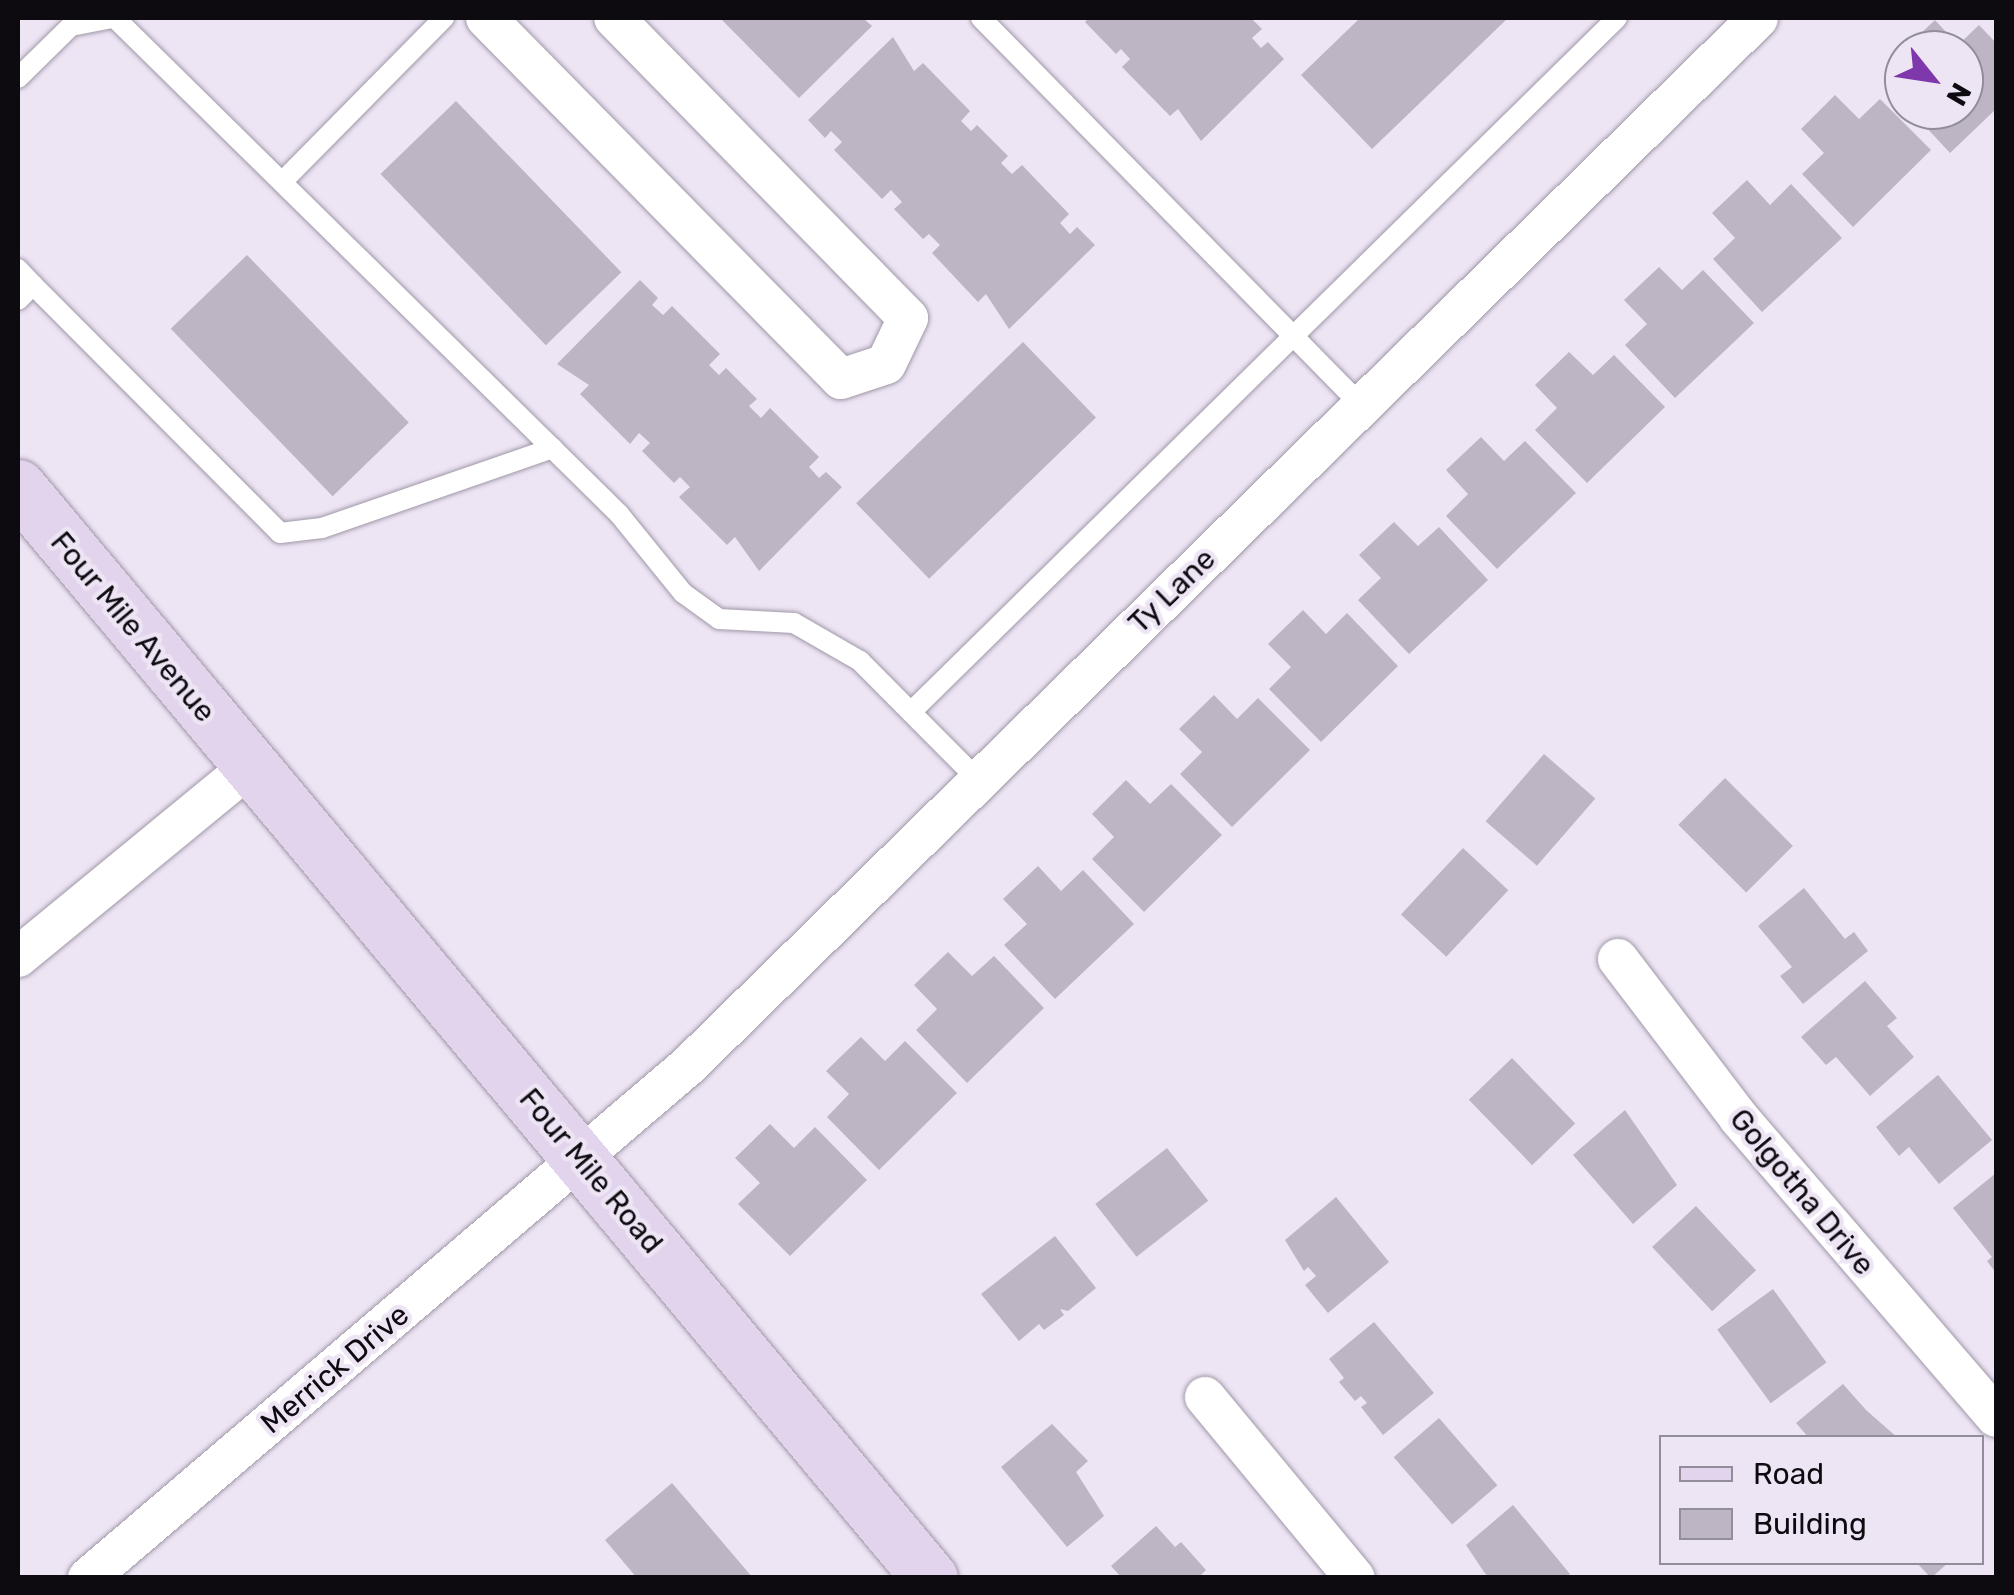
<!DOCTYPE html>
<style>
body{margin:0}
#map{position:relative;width:2014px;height:1595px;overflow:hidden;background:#ede4f4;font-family:Rubik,sans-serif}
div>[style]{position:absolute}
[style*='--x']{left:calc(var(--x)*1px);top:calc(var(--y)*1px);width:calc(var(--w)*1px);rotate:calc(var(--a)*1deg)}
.building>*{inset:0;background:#bdb5c4;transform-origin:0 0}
.roads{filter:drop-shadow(0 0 2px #a098a7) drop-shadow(0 0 2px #a098a7)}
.lane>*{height:20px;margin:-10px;padding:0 10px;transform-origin:10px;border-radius:10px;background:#fff}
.street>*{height:40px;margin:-20px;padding:0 20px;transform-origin:20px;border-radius:20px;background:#fff}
.secondary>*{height:55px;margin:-27.5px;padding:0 27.5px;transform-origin:27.5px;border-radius:27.5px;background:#e3d4ed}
span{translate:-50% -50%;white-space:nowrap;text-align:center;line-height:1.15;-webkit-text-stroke:9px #ede4f4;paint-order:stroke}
.street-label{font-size:30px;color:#0d0a10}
.frame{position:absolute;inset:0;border:20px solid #0d0a10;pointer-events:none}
.legend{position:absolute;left:1659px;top:1435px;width:325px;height:130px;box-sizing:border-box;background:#ede4f4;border:2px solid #938d99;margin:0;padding:12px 18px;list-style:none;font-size:30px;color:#0d0a10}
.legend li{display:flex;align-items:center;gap:20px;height:50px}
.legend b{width:50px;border:2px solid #938d99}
.north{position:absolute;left:1884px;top:30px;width:100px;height:100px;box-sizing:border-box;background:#ede4f4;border:2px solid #938d99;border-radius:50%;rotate:120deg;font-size:28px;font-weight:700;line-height:40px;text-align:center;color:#0d0a10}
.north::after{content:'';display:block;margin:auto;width:35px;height:45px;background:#7f38ab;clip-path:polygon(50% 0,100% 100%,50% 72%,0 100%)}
</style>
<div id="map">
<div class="building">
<div style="clip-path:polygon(720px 18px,863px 18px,872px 26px,799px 98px)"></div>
<div style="clip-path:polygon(1089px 18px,1251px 18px,1262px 29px,1252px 38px,1261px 48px,1268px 42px,1284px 59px,1201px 141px,1178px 109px,1170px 116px,1122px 67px,1130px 59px,1121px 49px,1116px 54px,1085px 22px)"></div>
<div style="clip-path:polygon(1360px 18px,1508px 18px,1372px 149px,1301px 75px)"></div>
<div style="clip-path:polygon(1935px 20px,1958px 45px,1979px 25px,1996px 43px,1996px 109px,1950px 153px,1910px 110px,1964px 110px,1964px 50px,1900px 53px)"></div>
<div style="clip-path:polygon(893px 37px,914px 71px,923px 63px,970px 111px,961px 121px,971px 131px,977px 125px,1008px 156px,1001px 163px,1012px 174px,1022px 165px,1069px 214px,1060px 223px,1070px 234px,1077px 227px,1095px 245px,1009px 329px,986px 294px,978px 302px,932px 253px,940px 245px,929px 234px,923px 239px,894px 209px,902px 202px,891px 190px,882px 199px,834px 150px,842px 142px,831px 131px,825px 138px,808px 120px)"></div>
<div style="clip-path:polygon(1835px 95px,1859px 119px,1880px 99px,1931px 150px,1853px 227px,1802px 174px,1824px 153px,1801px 129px)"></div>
<div style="left:456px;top:101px;width:238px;height:105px;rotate:46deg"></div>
<div style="clip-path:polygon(1747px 180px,1770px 205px,1791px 184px,1842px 238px,1762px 312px,1713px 259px,1735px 238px,1712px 213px)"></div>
<div style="left:247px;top:255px;width:233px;height:106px;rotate:46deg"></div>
<div style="clip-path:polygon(1659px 267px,1682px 290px,1703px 270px,1754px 323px,1675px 398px,1625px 345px,1647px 324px,1624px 300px)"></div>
<div style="clip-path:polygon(640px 280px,658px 298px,652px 305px,663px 315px,672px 306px,720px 354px,709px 365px,719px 375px,726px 368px,757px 399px,749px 406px,761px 418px,770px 408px,819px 457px,809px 467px,819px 478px,826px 472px,842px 487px,759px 571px,735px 537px,727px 545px,679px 497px,690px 487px,680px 477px,674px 483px,642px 451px,650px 443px,639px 433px,630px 444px,580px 394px,589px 385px,557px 364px)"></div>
<div style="left:1023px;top:342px;width:105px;height:232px;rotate:46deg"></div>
<div style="clip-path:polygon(1569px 352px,1593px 375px,1614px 355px,1665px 407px,1587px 483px,1535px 430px,1557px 408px,1535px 385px)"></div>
<div style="clip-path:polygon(1481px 437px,1504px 461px,1525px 441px,1576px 493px,1497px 569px,1446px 516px,1468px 494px,1446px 470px)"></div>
<div style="clip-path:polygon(1394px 522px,1418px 546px,1439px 527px,1488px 580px,1409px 654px,1358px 600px,1381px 578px,1359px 555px)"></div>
<div style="clip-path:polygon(1303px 610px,1326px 634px,1347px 613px,1398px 666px,1321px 742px,1269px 689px,1291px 667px,1268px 644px)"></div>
<div style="clip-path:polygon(1214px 695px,1237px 719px,1258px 698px,1310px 750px,1232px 827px,1180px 774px,1202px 752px,1179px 729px)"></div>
<div style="left:1544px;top:754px;width:68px;height:89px;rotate:41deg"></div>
<div style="left:1725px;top:778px;width:96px;height:66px;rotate:45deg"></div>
<div style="clip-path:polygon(1126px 780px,1150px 804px,1171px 784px,1222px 835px,1144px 912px,1092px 859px,1114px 837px,1092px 814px)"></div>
<div style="left:1463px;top:848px;width:62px;height:91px;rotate:43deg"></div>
<div style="clip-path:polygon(1038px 866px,1061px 891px,1083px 870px,1134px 924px,1055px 999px,1004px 945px,1027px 924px,1003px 899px)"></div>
<div style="clip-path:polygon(1804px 888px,1845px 939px,1854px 932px,1868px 951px,1803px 1004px,1780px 976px,1792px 967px,1758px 926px)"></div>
<div style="clip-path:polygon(948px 952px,972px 976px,994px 956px,1044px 1008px,967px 1083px,916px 1030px,937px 1009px,914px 985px)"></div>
<div style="clip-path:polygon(1865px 981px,1897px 1018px,1887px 1026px,1914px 1057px,1870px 1096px,1836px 1057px,1826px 1065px,1801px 1037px)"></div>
<div style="clip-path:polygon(861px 1037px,885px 1061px,905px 1041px,957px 1093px,879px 1170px,827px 1117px,849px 1094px,826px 1071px)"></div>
<div style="left:1512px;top:1058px;width:91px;height:60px;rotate:46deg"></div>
<div style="clip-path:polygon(1938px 1075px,1992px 1140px,1939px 1184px,1909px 1147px,1899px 1156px,1876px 1127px)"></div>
<div style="clip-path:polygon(1625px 1110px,1677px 1185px,1633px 1224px,1573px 1155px)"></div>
<div style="clip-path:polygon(770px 1124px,794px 1148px,815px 1127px,867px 1180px,790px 1256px,738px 1204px,760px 1183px,735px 1158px)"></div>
<div style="left:1167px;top:1148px;width:67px;height:91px;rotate:52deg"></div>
<div style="clip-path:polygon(1996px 1173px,1996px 1273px,1987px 1261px,1992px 1257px,1953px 1208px)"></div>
<div style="clip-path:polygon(1336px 1197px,1389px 1262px,1328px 1313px,1305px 1285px,1316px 1276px,1308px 1267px,1304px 1271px,1285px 1240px)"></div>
<div style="left:1696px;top:1206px;width:88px;height:60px;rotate:47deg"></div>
<div style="clip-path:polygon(1055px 1236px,1096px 1288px,1068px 1311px,1060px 1309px,1064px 1315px,1044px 1330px,1039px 1324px,1019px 1341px,981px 1294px)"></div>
<div style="left:1773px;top:1289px;width:91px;height:69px;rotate:54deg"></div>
<div style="clip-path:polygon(1374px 1322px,1434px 1393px,1383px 1435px,1361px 1407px,1367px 1403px,1361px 1396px,1355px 1401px,1339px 1382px,1344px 1378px,1329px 1359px)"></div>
<div style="clip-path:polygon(1843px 1384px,1866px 1410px,1898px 1438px,1809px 1438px,1796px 1423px)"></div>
<div style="left:1439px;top:1418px;width:89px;height:60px;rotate:49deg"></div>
<div style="clip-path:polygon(1052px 1424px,1088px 1461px,1076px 1472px,1104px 1516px,1067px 1547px,1001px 1467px)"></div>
<div style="clip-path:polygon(672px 1483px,753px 1578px,637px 1578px,605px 1540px)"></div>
<div style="clip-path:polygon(1513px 1505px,1570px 1574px,1565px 1578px,1489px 1578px,1484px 1572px,1466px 1545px)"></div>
<div style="clip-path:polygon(1156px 1526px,1175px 1547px,1181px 1542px,1206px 1570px,1198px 1578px,1122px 1578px,1111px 1566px)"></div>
<div style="clip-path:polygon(1916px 1562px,1949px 1562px,1931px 1578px)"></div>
</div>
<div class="roads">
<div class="lane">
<div style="--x:115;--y:18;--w:707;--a:44.54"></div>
<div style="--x:619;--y:514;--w:102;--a:51"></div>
<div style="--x:683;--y:593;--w:44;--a:35.8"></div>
<div style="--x:719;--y:619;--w:75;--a:3.1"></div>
<div style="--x:794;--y:623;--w:76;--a:29.9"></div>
<div style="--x:860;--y:661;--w:169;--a:45.2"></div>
<div style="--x:981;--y:18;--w:544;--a:45.52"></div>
<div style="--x:18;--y:78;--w:74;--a:-44.5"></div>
<div style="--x:71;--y:26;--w:42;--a:-11"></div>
<div style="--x:284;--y:180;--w:228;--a:-45.4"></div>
<div style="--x:18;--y:269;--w:22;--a:47"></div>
<div style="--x:33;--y:285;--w:21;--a:135"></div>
<div style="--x:33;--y:285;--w:350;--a:45.1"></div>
<div style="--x:280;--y:533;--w:42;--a:-6.8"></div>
<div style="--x:322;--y:528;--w:244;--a:-19.1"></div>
<div style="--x:913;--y:710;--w:987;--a:-44.51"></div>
</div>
<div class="street">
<div style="--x:486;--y:18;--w:506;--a:45.48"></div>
<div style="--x:841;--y:379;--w:47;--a:-18.4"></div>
<div style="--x:886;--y:364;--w:51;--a:-64.4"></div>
<div style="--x:908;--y:318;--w:420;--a:-134.4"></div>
<div style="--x:18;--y:957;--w:299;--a:-39.4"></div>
<div style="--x:1618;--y:959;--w:200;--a:52.7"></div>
<div style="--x:1739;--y:1118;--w:394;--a:49.3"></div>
<div style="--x:1205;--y:1397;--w:235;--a:50.4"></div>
<div style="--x:88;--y:1578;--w:790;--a:-40.48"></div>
<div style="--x:689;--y:1065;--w:1496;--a:-44.4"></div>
</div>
<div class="secondary">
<div style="--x:18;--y:487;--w:1422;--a:50.11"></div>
</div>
</div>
<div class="street-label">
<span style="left:1172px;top:591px;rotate:-44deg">Ty Lane</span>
<span style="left:133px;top:627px;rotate:50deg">Four Mile Avenue</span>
<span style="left:591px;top:1171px;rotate:50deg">Four Mile Road</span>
<span style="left:1802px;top:1192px;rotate:50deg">Golgotha Drive</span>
<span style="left:335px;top:1369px;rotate:-40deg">Merrick Drive</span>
</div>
<div class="frame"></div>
<ul class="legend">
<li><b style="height:12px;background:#e3d4ed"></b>Road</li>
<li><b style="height:28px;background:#bdb5c4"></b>Building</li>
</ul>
<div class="north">N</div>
</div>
